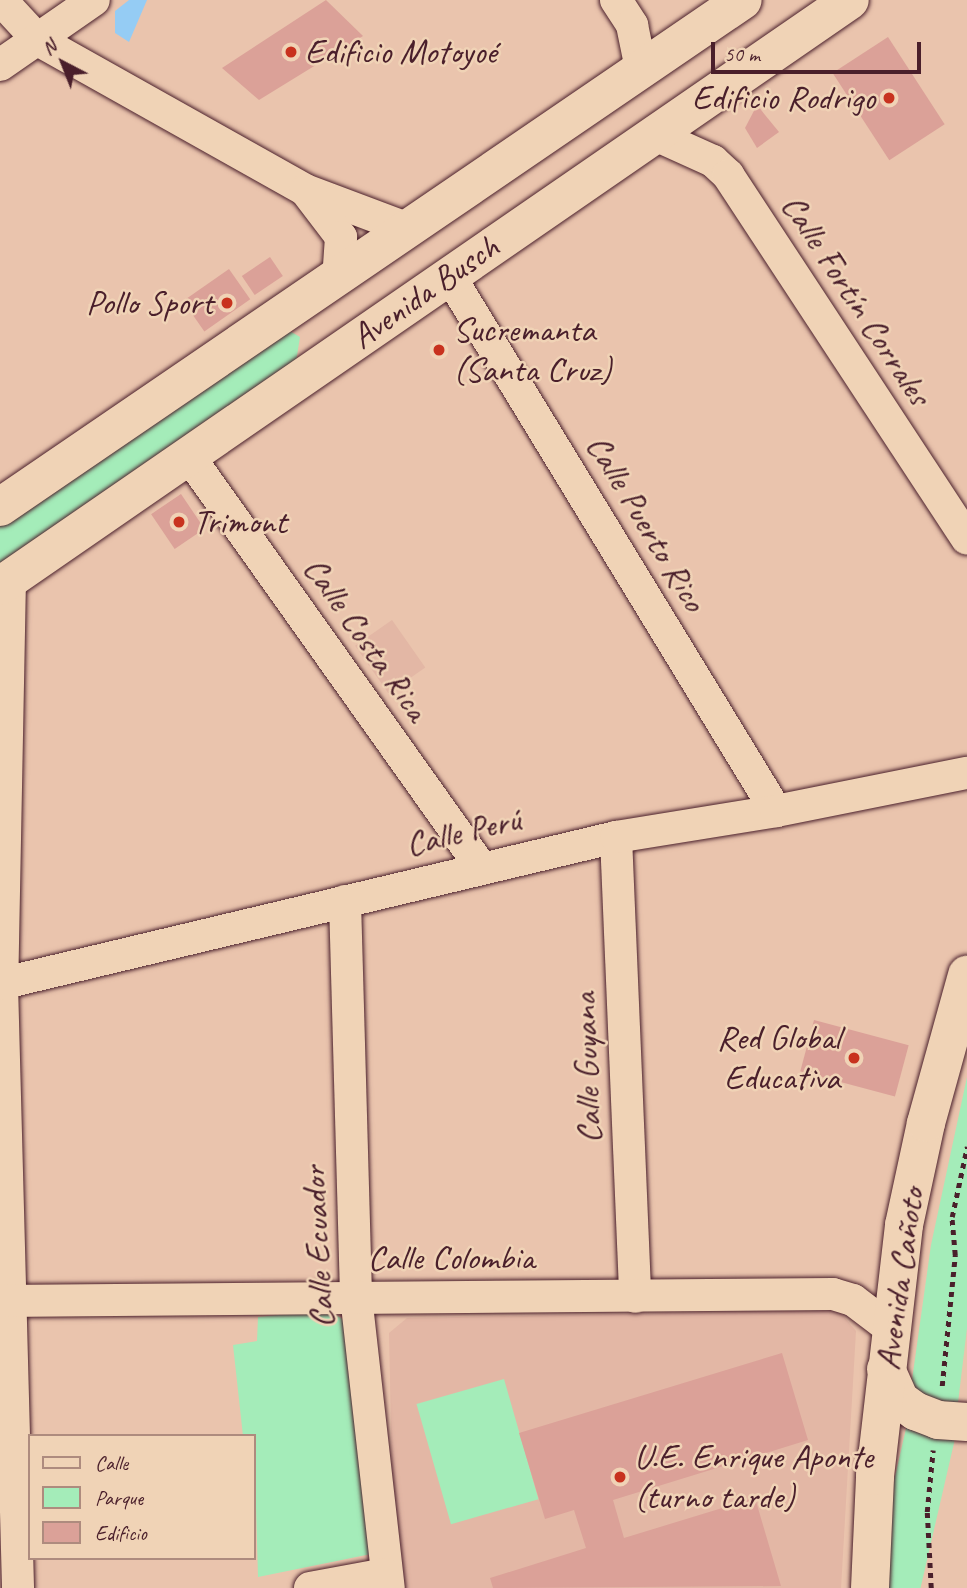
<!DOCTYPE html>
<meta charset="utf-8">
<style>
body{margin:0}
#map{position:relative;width:967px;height:1588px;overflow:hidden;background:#eac4ad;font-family:Caveat,sans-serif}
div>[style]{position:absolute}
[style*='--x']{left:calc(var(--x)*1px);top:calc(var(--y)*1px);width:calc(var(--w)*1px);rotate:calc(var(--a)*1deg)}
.built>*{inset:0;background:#e3b7a5;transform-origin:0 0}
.green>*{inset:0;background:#a4ecb9;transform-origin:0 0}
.water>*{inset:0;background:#95ccf4}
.building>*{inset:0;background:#dba198;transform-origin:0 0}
.path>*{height:4.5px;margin-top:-2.25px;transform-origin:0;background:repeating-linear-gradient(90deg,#4a1f2b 0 5px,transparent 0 10px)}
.roads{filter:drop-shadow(0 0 2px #4a1f2b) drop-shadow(0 0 2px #4a1f2b)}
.minor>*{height:32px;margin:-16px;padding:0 16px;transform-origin:16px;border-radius:16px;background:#f0d3b6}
.secondary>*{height:38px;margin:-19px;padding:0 19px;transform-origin:19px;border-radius:19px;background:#f0d3b6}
.dots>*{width:19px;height:19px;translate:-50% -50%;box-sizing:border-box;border:4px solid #f0d3b6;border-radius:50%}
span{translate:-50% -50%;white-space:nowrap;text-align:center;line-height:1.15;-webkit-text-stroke:5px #f0d3b6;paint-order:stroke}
.poi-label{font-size:35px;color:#4a1f2b}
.left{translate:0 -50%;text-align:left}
.right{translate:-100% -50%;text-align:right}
.street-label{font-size:35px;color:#4a1f2b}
.legend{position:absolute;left:28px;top:1434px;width:228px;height:126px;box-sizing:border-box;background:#f0d3b6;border:2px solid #ae8b7e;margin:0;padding:9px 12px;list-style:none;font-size:21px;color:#4a1f2b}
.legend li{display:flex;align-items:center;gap:14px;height:35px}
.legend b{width:35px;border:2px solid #ae8b7e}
.north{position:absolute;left:28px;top:28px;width:70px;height:70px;-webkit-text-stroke:5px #f0d3b6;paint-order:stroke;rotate:318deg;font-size:19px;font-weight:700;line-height:28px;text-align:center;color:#4a1f2b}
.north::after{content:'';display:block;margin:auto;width:24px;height:32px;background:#4a1f2b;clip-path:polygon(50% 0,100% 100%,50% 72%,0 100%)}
.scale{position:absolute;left:711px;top:42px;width:210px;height:32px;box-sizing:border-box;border:4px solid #4a1f2b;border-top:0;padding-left:9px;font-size:21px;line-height:24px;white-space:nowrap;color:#4a1f2b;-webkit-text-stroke:5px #f0d3b6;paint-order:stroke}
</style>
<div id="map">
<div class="built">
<div style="left:392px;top:620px;width:58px;height:45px;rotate:55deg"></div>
<div style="clip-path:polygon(838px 1310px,856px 1331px,841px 1588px,401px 1588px,393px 1523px,389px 1333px,407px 1318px)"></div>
</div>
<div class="green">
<div style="clip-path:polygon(288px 330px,300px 337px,296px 362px,0 568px,0 521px)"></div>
<div style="clip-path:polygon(967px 1077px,967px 1328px,957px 1411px,919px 1401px,912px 1380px,931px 1245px)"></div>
<div style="clip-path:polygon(326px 1310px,343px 1319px,371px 1554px,258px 1577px,254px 1436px,243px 1436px,233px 1345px,257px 1341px,258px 1317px)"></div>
<div style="left:504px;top:1379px;width:125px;height:91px;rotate:74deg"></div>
<div style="left:908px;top:1420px;width:50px;height:168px;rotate:13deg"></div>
</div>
<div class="water">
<div style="clip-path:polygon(129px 0,147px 0,129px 42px,115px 33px,115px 11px)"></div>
</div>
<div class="building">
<div style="clip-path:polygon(326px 0,363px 36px,259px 100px,222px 68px)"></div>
<div style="left:888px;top:37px;width:104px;height:66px;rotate:57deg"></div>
<div style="clip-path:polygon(757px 105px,779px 132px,757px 148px,745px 128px)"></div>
<div style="left:270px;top:257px;width:23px;height:34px;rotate:56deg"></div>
<div style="left:229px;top:269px;width:37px;height:56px;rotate:55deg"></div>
<div style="left:181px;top:494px;width:42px;height:36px;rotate:56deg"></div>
<div style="left:814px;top:1020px;width:98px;height:53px;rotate:15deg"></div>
<div style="clip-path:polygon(782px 1353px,808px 1440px,613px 1500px,624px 1538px,755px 1498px,781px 1586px,493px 1588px,490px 1578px,586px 1548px,574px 1510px,545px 1519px,519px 1433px)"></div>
</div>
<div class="path">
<div style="--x:942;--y:1386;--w:132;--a:-84.3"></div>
<div style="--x:955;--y:1255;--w:38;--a:-95"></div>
<div style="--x:952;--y:1217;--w:72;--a:-77.9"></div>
<div style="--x:931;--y:1588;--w:76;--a:-93"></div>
<div style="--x:927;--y:1512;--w:62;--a:-84.5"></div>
</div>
<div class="roads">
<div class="minor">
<div style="--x:1;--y:0;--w:54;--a:47.2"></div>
<div style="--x:38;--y:40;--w:306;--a:29.3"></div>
<div style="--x:305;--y:190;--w:108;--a:20.6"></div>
<div style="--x:616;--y:0;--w:30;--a:57"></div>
<div style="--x:632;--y:25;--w:45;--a:78.4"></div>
<div style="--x:0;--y:65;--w:114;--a:-34.7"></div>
<div style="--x:653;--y:134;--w:66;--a:24.2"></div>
<div style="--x:713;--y:161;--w:21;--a:43"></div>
<div style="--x:728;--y:175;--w:435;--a:56.7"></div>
<div style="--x:306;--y:191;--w:58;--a:52.7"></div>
<div style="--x:341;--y:237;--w:39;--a:94"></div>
<div style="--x:449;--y:275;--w:628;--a:58.61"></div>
<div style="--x:188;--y:455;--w:506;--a:54.58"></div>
<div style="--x:10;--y:579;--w:405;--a:91.1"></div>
<div style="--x:2;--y:984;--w:604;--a:88.48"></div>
<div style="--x:616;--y:837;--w:460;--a:87.6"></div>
<div style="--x:345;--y:901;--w:395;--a:88.4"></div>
<div style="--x:356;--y:1296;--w:294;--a:83.6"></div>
<div style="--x:0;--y:984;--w:633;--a:-13.42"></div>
<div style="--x:616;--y:837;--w:162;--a:-9.2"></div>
<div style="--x:776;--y:811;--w:195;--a:-11.3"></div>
<div style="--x:0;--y:1301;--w:833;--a:-0.48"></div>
<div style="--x:833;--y:1294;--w:21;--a:17"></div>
<div style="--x:853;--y:1300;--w:48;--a:37.3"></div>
<div style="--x:310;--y:1588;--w:77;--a:-10.4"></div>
</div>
<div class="secondary">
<div style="--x:0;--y:507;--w:899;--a:-34.31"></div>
<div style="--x:0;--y:586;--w:1032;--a:-34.58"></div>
<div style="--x:886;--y:1369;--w:34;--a:66"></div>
<div style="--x:900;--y:1400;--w:19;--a:36"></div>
<div style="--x:915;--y:1411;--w:25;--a:21"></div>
<div style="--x:938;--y:1420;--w:29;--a:4"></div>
<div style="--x:870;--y:1588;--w:112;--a:-87.4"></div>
<div style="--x:875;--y:1476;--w:253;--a:-83.4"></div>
<div style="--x:904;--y:1225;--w:104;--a:-77.8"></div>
<div style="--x:926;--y:1123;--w:154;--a:-74.5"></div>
</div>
</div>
<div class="dots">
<div style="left:291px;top:52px;background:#c8321e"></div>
<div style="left:889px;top:98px;background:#c8321e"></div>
<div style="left:227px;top:303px;background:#c8321e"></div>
<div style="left:439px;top:350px;background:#c8321e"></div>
<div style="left:179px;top:522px;background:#c8321e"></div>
<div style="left:854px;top:1058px;background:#c8321e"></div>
<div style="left:620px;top:1477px;background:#c8321e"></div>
</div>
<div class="poi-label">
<span class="left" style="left:305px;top:52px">Edificio Motoyoé</span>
<span class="right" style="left:875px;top:98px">Edificio Rodrigo</span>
<span class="right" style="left:213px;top:303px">Pollo Sport</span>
<span class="left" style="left:453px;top:350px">Sucremanta<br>(Santa Cruz)</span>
<span class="left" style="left:193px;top:522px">Trimont</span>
<span class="right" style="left:840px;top:1058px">Red Global<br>Educativa</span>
<span class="left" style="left:634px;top:1477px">U.E. Enrique Aponte<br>(turno tarde)</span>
</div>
<div class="street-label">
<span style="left:425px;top:292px;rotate:-35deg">Avenida Busch</span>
<span style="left:856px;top:300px;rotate:57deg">Calle Fortín Corrales</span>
<span style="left:646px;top:523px;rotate:59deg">Calle Puerto Rico</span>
<span style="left:366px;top:639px;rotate:55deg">Calle Costa Rica</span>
<span style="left:463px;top:832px;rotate:-13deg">Calle Perú</span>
<span style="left:587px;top:1068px;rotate:-92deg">Calle Guyana</span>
<span style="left:318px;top:1247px;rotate:-93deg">Calle Ecuador</span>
<span style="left:451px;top:1258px">Calle Colombia</span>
<span style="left:900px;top:1279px;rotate:-82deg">Avenida Cañoto</span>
</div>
<ul class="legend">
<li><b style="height:9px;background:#f0d3b6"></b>Calle</li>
<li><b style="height:19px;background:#a4ecb9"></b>Parque</li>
<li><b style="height:19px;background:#dba198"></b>Edificio</li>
</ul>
<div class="north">N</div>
<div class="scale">50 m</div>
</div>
